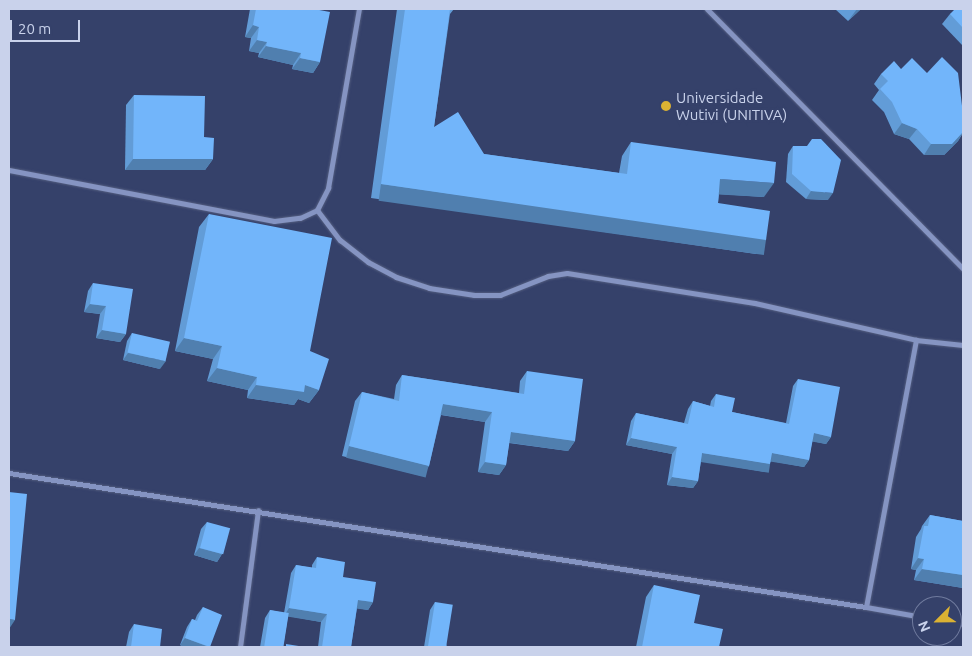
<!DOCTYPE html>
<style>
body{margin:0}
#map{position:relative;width:972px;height:656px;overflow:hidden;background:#35416a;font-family:Ubuntu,sans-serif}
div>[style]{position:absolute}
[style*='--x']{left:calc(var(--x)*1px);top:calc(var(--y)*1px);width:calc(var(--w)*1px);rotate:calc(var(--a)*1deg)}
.roads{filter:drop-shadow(0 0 1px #545e80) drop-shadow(0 0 1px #545e80)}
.street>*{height:5px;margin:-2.5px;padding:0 2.5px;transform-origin:2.5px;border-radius:2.5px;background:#8594c2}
.wall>*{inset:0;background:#629cd7}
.shaded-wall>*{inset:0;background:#507faf;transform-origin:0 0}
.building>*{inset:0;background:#72b5fa;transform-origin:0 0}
.dots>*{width:14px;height:14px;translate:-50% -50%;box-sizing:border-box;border:2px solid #35416a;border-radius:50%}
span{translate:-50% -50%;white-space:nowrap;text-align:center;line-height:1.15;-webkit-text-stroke:5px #35416a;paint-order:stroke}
.poi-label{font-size:15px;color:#c9d2eb}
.left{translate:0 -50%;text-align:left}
.frame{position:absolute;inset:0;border:10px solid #c9d2eb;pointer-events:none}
.north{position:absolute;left:912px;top:596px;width:50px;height:50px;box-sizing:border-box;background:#35416a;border:1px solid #707b9e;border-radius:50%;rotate:247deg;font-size:14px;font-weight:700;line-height:20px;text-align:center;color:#c9d2eb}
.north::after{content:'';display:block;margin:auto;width:18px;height:22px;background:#dbb233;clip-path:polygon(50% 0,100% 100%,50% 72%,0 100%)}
.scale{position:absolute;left:10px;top:20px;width:70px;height:22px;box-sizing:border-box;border:2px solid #c9d2eb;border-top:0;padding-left:6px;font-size:15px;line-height:18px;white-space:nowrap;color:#c9d2eb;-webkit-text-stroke:4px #35416a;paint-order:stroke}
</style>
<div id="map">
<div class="roads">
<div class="street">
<div style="--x:707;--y:9;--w:365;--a:45.4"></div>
<div style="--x:9;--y:170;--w:270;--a:10.9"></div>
<div style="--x:274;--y:221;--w:26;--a:-7"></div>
<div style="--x:300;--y:218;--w:19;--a:-25"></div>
<div style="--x:317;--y:210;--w:25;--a:-63"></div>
<div style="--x:328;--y:188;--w:182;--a:-80.2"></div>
<div style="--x:317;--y:210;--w:38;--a:53"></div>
<div style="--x:340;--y:240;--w:36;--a:38"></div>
<div style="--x:368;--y:262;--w:32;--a:28"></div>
<div style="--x:396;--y:277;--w:35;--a:18"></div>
<div style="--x:429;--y:288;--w:46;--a:8.8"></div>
<div style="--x:474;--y:295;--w:26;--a:0"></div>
<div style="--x:500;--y:295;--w:52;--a:-21.6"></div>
<div style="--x:548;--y:276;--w:19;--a:-9"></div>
<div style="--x:567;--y:273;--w:190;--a:9.1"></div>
<div style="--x:755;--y:303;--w:165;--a:12.9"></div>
<div style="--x:9;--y:473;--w:867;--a:8.89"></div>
<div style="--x:866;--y:607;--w:272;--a:-79.4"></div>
<div style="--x:916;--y:340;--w:47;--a:6.1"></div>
<div style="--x:866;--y:607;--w:57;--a:10.1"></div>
<div style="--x:952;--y:622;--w:11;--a:10"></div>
<div style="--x:240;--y:647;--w:138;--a:-82.5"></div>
</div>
</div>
<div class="wall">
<div style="clip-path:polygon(250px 9px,314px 9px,320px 62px,313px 73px,292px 69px,293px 65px,258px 57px,259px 53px,249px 51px,251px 38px,245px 37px)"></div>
<div style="clip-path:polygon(397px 9px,454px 9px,450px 14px,434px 127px,484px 154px,619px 173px,622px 156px,631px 142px,764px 197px,719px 194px,718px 203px,766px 240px,756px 254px,371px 198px)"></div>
<div style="clip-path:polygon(835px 9px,861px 9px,848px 21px)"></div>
<div style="clip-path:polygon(963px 9px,963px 46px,942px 24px,950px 14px)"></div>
<div style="clip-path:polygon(901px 69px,963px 114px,963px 133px,958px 141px,944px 155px,924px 155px,909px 139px,894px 134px,884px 112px,872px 100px,879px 90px,874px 84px,881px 74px)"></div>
<div style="clip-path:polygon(134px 95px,204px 137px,213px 159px,205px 170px,125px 170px,126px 105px)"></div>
<div style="clip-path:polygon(793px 146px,807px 146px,828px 200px,806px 199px,786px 182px,788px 154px)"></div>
<div style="clip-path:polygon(209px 214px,310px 351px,319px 390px,309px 403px,298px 399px,294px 405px,247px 398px,248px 390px,207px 381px,213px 359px,175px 351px,199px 227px)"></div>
<div style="clip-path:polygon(93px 283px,126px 334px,120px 342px,96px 338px,100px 314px,84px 312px,88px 291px)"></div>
<div style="clip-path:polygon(132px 333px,160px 369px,123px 360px,127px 341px)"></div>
<div style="clip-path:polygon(527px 371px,575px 441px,568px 451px,509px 443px,506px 465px,499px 475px,478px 472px,485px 422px,441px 415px,429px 466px,422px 476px,342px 456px,355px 401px,362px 392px,394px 399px,396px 385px,402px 375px,519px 393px,520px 381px)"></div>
<div style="clip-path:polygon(798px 379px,831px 437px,826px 444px,812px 441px,809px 460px,804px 467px,771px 461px,765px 472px,701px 461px,698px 481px,693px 488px,667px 485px,672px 454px,626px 445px,631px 421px,636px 413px,684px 423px,688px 409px,693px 401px,710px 406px,711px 401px,716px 394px,732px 412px,786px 423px,793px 386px)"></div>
<div style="clip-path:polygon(930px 515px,963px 521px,963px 588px,914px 580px,916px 570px,911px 569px,916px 537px,921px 529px,922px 526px)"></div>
<div style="clip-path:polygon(207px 522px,222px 554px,217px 562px,194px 555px,201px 529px)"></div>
<div style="clip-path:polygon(317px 557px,373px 602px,368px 610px,357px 608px,351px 647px,318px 647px,321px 622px,288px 616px,283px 647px,260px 647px,265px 618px,270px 610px,284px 613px,291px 573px,296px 565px,312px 568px,312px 565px)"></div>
<div style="clip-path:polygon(654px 585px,694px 623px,719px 647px,636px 647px,646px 597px)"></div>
<div style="clip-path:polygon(435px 602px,447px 647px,424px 647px,430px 610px)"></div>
<div style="clip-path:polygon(203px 607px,210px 647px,184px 647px,180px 645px,187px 627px,192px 619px,195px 620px,197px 615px)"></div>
<div style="clip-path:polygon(134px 624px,160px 647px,126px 647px,129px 632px)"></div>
</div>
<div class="shaded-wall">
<div style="clip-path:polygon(857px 9px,861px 9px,848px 21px)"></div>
<div style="clip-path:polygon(253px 25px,259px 27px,251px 38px,245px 37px)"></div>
<div style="clip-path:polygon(257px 40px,267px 42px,259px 53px,249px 51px)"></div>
<div style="clip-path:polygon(266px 46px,301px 53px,293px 65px,258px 57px)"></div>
<div style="clip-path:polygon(300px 58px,320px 62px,313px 73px,292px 69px)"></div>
<div style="clip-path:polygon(902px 123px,917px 129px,909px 139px,894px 134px)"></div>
<div style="clip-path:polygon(963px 132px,958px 141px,944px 155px,924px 155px,931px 144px)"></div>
<div style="clip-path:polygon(133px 159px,213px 159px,205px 170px,125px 170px)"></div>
<div style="clip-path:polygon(720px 179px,774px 183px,764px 197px,710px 194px)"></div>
<div style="left:381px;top:184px;width:389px;height:17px;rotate:8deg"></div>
<div style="clip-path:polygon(811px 191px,833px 193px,828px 200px,806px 199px)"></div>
<div style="clip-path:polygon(90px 304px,106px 306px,100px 314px,84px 312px)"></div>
<div style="clip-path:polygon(102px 330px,126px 334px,120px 342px,96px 338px)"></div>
<div style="clip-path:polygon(184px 338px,222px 346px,213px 359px,175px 351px)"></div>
<div style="clip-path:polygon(128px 353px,166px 361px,160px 369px,123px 360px)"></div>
<div style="clip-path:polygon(217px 368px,257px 377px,248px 390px,207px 381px)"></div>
<div style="clip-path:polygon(256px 385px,305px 385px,319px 390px,309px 403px,298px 399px,294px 405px,247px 398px)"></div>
<div style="clip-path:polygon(443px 404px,492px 412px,485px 422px,436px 414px)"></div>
<div style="clip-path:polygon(511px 432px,575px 441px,568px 451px,504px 442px)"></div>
<div style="clip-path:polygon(814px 433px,831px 437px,826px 444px,809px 441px)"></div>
<div style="clip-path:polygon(631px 438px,677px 447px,672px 454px,626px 445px)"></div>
<div style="left:349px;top:446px;width:82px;height:12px;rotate:14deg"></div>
<div style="left:702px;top:453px;width:69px;height:9px;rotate:9deg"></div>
<div style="clip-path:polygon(772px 453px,809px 460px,804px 467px,767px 461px)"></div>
<div style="clip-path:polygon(485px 462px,506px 465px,499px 475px,478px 472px)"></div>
<div style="clip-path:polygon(672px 477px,698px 481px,693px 488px,667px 485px)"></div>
<div style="clip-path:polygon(199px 548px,222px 554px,217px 562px,194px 555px)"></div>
<div style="clip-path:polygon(918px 558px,924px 559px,916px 570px,911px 569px)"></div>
<div style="clip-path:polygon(922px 569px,963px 575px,963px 588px,914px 580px)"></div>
<div style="clip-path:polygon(358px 600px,373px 602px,368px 610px,352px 608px)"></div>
<div style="clip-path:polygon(289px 608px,327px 614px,321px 622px,284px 616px)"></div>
<div style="clip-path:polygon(9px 619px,15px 620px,9px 629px)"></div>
<div style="clip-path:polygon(185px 638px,209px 647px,184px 647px,180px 645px)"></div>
</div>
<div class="building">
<div style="clip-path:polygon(256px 9px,314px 9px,330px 12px,320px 62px,300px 58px,301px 53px,266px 46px,267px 42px,257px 40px,259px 27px,253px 25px)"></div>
<div style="clip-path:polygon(405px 9px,450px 9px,434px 127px,458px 112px,484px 154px,627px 174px,631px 142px,776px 162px,774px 183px,720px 179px,718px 203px,770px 211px,766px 240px,381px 184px)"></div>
<div style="clip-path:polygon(955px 9px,963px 9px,963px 28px,950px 14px)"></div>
<div style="clip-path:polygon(942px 57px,958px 73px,963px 114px,963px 132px,952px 144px,931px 144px,917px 129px,902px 123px,892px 102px,880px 89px,888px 81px,881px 74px,894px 61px,901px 69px,912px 58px,927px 73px)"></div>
<div style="clip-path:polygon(134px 95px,205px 96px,204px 137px,214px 138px,213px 159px,133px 159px)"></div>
<div style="clip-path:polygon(812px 139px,821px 139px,841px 160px,833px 193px,811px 191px,792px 174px,793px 146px,807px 146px)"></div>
<div style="clip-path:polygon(209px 214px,332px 238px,310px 351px,329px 359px,319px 390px,305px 385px,304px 392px,256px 385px,257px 377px,217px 368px,222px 346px,184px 338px)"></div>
<div style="clip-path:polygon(93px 283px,133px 289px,126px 334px,102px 330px,106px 306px,90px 304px)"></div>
<div style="left:132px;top:333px;width:39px;height:20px;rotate:13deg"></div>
<div style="clip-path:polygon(527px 371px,583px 379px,575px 441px,511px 432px,506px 465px,485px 462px,492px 412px,443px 404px,429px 466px,349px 446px,362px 392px,399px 401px,402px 375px,524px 394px)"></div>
<div style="clip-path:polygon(798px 379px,840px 387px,831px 437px,814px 433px,809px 460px,772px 453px,770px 464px,702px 453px,698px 481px,672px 477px,677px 447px,631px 438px,636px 413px,688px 424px,693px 401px,714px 407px,716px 394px,735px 398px,732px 412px,789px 424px)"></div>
<div style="clip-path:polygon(9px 492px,27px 494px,15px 620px,9px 619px)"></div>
<div style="clip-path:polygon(930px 515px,963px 521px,963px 575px,922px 569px,924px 559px,918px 558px,924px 526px,928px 526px)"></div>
<div style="left:207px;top:522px;width:24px;height:27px;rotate:15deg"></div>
<div style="clip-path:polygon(317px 557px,345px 562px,343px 577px,376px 582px,373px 602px,358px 600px,351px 647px,322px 647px,327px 614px,289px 608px,296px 565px,316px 568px)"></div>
<div style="clip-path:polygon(654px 585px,700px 595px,694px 623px,723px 629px,719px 647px,642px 647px)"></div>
<div style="left:435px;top:602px;width:18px;height:45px;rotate:9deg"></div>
<div style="clip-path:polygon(203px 607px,222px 615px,210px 647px,185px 638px,192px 619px,197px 621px)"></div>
<div style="left:270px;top:610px;width:19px;height:37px;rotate:9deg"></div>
<div style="clip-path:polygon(134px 624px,162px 629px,160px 647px,131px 647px)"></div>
<div style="clip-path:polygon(286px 644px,305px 647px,286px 647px)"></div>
</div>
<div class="dots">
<div style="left:666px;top:106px;background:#dbb233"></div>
</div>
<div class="poi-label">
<span class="left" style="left:676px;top:106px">Universidade<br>Wutivi (UNITIVA)</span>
</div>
<div class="frame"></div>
<div class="north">N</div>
<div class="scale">20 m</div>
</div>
